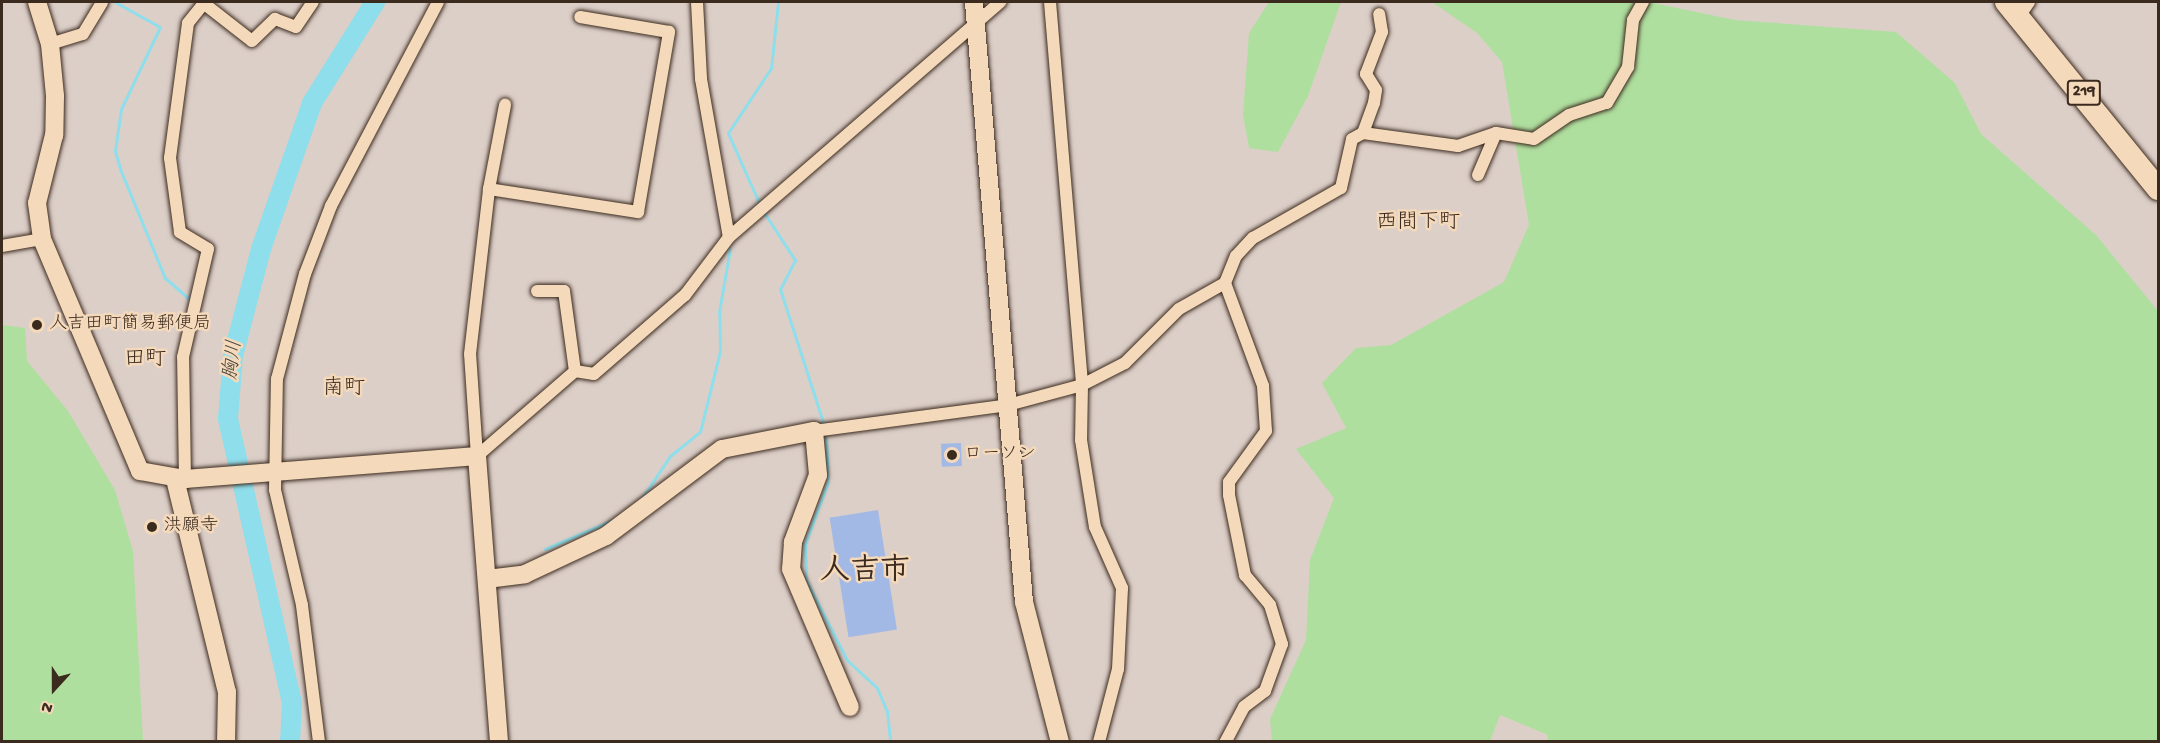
<!DOCTYPE html>
<meta charset="utf-8">
<style>
body{margin:0}
#map{position:relative;width:2160px;height:743px;overflow:hidden;background:#dccfc8;font-family:"Gochi Hand","Klee One",sans-serif}
div>[style]{position:absolute}
[style*='--x']{left:calc(var(--x)*1px);top:calc(var(--y)*1px);width:calc(var(--w)*1px);rotate:calc(var(--a)*1deg)}
.green>*{inset:0;background:#afdf9f}
.stream>*{height:3px;margin:-1.5px;padding:0 1.5px;transform-origin:1.5px;border-radius:1.5px;background:#8edeeb}
.river>*{height:20px;margin:-10px;padding:0 10px;transform-origin:10px;border-radius:10px;background:#8edeeb}
.building>*{inset:0;background:#a2b9e6;transform-origin:0 0}
.roads{filter:drop-shadow(0 0 2px #3b2a1e) drop-shadow(0 0 2px #3b2a1e)}
.street>*{height:12px;margin:-6px;padding:0 6px;transform-origin:6px;border-radius:6px;background:#f5d9bb}
.secondary>*{height:18px;margin:-9px;padding:0 9px;transform-origin:9px;border-radius:9px;background:#f5d9bb}
.highway>*{height:22px;margin:-11px;padding:0 11px;transform-origin:11px;border-radius:11px;background:#f5d9bb}
.dots>*{width:16px;height:16px;translate:-50% -50%;box-sizing:border-box;border:3px solid #f5d9bb;border-radius:50%}
span{translate:-50% -50%;white-space:nowrap;text-align:center;line-height:1.15;-webkit-text-stroke:5px #f5d9bb;paint-order:stroke}
.shield-label span{padding:2px 4px;background:#f5d9bb;border:2px solid;border-radius:4px;-webkit-text-stroke-width:0}
.shield-label{font-size:16px;color:#3b2a1e;font-weight:700}
.poi-label{font-size:18px;color:#3b2a1e}
.left{translate:0 -50%;text-align:left}
.water-label{font-size:20px;color:#47453d;font-style:italic}
.quarter-label{font-size:21px;color:#3b2a1e}
.town-label{font-size:30px;color:#3b2a1e;font-weight:700}
.frame{position:absolute;inset:0;border:3px solid #3b2a1e;pointer-events:none}
.north{position:absolute;left:24px;top:659px;width:60px;height:60px;-webkit-text-stroke:4px #f5d9bb;paint-order:stroke;rotate:201deg;font-size:16px;font-weight:700;line-height:24px;text-align:center;color:#3b2a1e}
.north::after{content:'';display:block;margin:auto;width:21px;height:27px;background:#3b2a1e;clip-path:polygon(50% 0,100% 100%,50% 72%,0 100%)}
</style>
<div id="map">
<div class="green">
<div style="clip-path:polygon(1269px 2px,1341px 2px,1308px 96px,1278px 152px,1249px 148px,1243px 115px,1249px 33px)"></div>
<div style="clip-path:polygon(1432px 2px,1648px 2px,1735px 20px,1896px 32px,1955px 83px,1981px 134px,2096px 235px,2158px 311px,2158px 741px,1547px 742px,1548px 735px,1500px 715px,1490px 741px,1272px 742px,1270px 719px,1306px 640px,1310px 560px,1334px 498px,1296px 449px,1346px 428px,1322px 383px,1356px 348px,1391px 345px,1504px 282px,1529px 225px,1502px 62px,1477px 33px)"></div>
<div style="clip-path:polygon(2px 325px,25px 328px,27px 361px,68px 411px,115px 490px,133px 551px,143px 741px,2px 741px)"></div>
</div>
<div class="stream">
<div style="--x:115;--y:2;--w:51;--a:29.1"></div>
<div style="--x:160;--y:27;--w:91;--a:115.4"></div>
<div style="--x:121;--y:109;--w:42;--a:98.1"></div>
<div style="--x:115;--y:151;--w:19;--a:74"></div>
<div style="--x:120;--y:169;--w:118;--a:67.6"></div>
<div style="--x:165;--y:278;--w:35;--a:41"></div>
<div style="--x:760;--y:205;--w:79;--a:-114"></div>
<div style="--x:728;--y:133;--w:78;--a:-56.5"></div>
<div style="--x:771;--y:68;--w:66;--a:-83.9"></div>
<div style="--x:763;--y:211;--w:59;--a:56.9"></div>
<div style="--x:795;--y:260;--w:33;--a:117"></div>
<div style="--x:780;--y:289;--w:143;--a:72.1"></div>
<div style="--x:826;--y:437;--w:45;--a:87.5"></div>
<div style="--x:828;--y:482;--w:66;--a:110.4"></div>
<div style="--x:805;--y:544;--w:36;--a:88"></div>
<div style="--x:806;--y:580;--w:90;--a:62.9"></div>
<div style="--x:847;--y:660;--w:41;--a:43"></div>
<div style="--x:877;--y:688;--w:25;--a:67"></div>
<div style="--x:887;--y:711;--w:31;--a:84"></div>
<div style="--x:640;--y:501;--w:54;--a:-56.3"></div>
<div style="--x:670;--y:456;--w:38;--a:-39"></div>
<div style="--x:700;--y:432;--w:83;--a:-76.1"></div>
<div style="--x:720;--y:351;--w:39;--a:-91"></div>
<div style="--x:719;--y:312;--w:65;--a:-80.2"></div>
<div style="--x:545;--y:549;--w:73;--a:-23.4"></div>
</div>
<div class="river">
<div style="--x:290;--y:742;--w:39;--a:-87"></div>
<div style="--x:292;--y:703;--w:291;--a:-102.7"></div>
<div style="--x:228;--y:419;--w:63;--a:-85.5"></div>
<div style="--x:233;--y:356;--w:111;--a:-75.3"></div>
<div style="--x:261;--y:249;--w:155;--a:-70.7"></div>
<div style="--x:312;--y:103;--w:119;--a:-58"></div>
</div>
<div class="building">
<div style="left:961px;top:443px;width:23px;height:20px;rotate:88deg"></div>
<div style="left:878px;top:510px;width:121px;height:49px;rotate:81deg"></div>
</div>
<div class="roads">
<div class="street">
<div style="--x:202;--y:2;--w:63;--a:38"></div>
<div style="--x:252;--y:41;--w:32;--a:-44"></div>
<div style="--x:275;--y:19;--w:22;--a:21"></div>
<div style="--x:296;--y:27;--w:30;--a:-56"></div>
<div style="--x:697;--y:2;--w:77;--a:87"></div>
<div style="--x:701;--y:79;--w:160;--a:80"></div>
<div style="--x:1050;--y:2;--w:384;--a:85.2"></div>
<div style="--x:1082;--y:385;--w:55;--a:91"></div>
<div style="--x:1081;--y:440;--w:88;--a:80.9"></div>
<div style="--x:1095;--y:527;--w:67;--a:66.1"></div>
<div style="--x:1122;--y:588;--w:81;--a:92.8"></div>
<div style="--x:1118;--y:669;--w:75;--a:104.6"></div>
<div style="--x:2020;--y:15;--w:16;--a:-55"></div>
<div style="--x:50;--y:44;--w:34;--a:-17"></div>
<div style="--x:83;--y:34;--w:37;--a:-59"></div>
<div style="--x:1363;--y:133;--w:96;--a:7.8"></div>
<div style="--x:1458;--y:146;--w:40;--a:-18.9"></div>
<div style="--x:1478;--y:175;--w:46;--a:-66.8"></div>
<div style="--x:1496;--y:133;--w:38;--a:9"></div>
<div style="--x:1534;--y:139;--w:42;--a:-34.4"></div>
<div style="--x:1569;--y:115;--w:40;--a:-18"></div>
<div style="--x:1607;--y:103;--w:42;--a:-59.7"></div>
<div style="--x:1628;--y:67;--w:47;--a:-83.9"></div>
<div style="--x:1633;--y:20;--w:21;--a:-61"></div>
<div style="--x:489;--y:189;--w:86;--a:-79.2"></div>
<div style="--x:2;--y:246;--w:41;--a:-9.9"></div>
<div style="--x:1225;--y:283;--w:110;--a:69.7"></div>
<div style="--x:1263;--y:386;--w:45;--a:86.2"></div>
<div style="--x:1266;--y:431;--w:63;--a:126"></div>
<div style="--x:1229;--y:482;--w:13;--a:90"></div>
<div style="--x:1229;--y:495;--w:82;--a:78.7"></div>
<div style="--x:1245;--y:575;--w:39;--a:50"></div>
<div style="--x:1270;--y:605;--w:41;--a:72.9"></div>
<div style="--x:1282;--y:644;--w:50;--a:109.9"></div>
<div style="--x:1265;--y:691;--w:26;--a:143"></div>
<div style="--x:1244;--y:707;--w:40;--a:118"></div>
<div style="--x:537;--y:291;--w:27;--a:0"></div>
<div style="--x:564;--y:291;--w:81;--a:82.2"></div>
<div style="--x:575;--y:371;--w:19;--a:9"></div>
<div style="--x:594;--y:374;--w:121;--a:-41"></div>
<div style="--x:685;--y:295;--w:73;--a:-52.8"></div>
<div style="--x:729;--y:237;--w:359;--a:-40.9"></div>
<div style="--x:814;--y:431;--w:196;--a:-7.6"></div>
<div style="--x:1008;--y:405;--w:77;--a:-15.1"></div>
<div style="--x:1082;--y:385;--w:48;--a:-27.1"></div>
<div style="--x:1125;--y:363;--w:76;--a:-45"></div>
<div style="--x:1179;--y:309;--w:53;--a:-29.5"></div>
<div style="--x:1225;--y:283;--w:29;--a:-68"></div>
<div style="--x:1236;--y:256;--w:25;--a:-47"></div>
<div style="--x:1253;--y:238;--w:101;--a:-29.6"></div>
<div style="--x:1341;--y:188;--w:50;--a:-77.3"></div>
<div style="--x:1352;--y:139;--w:13;--a:-29"></div>
<div style="--x:1363;--y:133;--w:32;--a:-70"></div>
<div style="--x:1374;--y:103;--w:13;--a:-81"></div>
<div style="--x:1376;--y:90;--w:19;--a:-122"></div>
<div style="--x:1366;--y:74;--w:45;--a:-69.1"></div>
<div style="--x:1382;--y:32;--w:18;--a:-99"></div>
<div style="--x:477;--y:456;--w:102;--a:-93.9"></div>
<div style="--x:470;--y:354;--w:166;--a:-83.4"></div>
<div style="--x:489;--y:189;--w:151;--a:8.8"></div>
<div style="--x:638;--y:212;--w:183;--a:-80.2"></div>
<div style="--x:669;--y:32;--w:90;--a:-170.4"></div>
<div style="--x:477;--y:456;--w:130;--a:-40.9"></div>
<div style="--x:185;--y:479;--w:122;--a:-90.9"></div>
<div style="--x:183;--y:357;--w:111;--a:-77"></div>
<div style="--x:208;--y:249;--w:33;--a:-149"></div>
<div style="--x:180;--y:232;--w:75;--a:-97.7"></div>
<div style="--x:170;--y:158;--w:136;--a:-82.4"></div>
<div style="--x:188;--y:23;--w:26;--a:-51"></div>
<div style="--x:319;--y:742;--w:138;--a:-97.1"></div>
<div style="--x:302;--y:605;--w:118;--a:-103.2"></div>
<div style="--x:275;--y:490;--w:111;--a:-89"></div>
<div style="--x:277;--y:379;--w:109;--a:-75.1"></div>
<div style="--x:305;--y:274;--w:73;--a:-69.1"></div>
<div style="--x:331;--y:206;--w:230;--a:-62.3"></div>
</div>
<div class="secondary">
<div style="--x:37;--y:2;--w:44;--a:72.8"></div>
<div style="--x:50;--y:44;--w:52;--a:84.5"></div>
<div style="--x:55;--y:96;--w:39;--a:91"></div>
<div style="--x:54;--y:135;--w:70;--a:104"></div>
<div style="--x:37;--y:203;--w:36;--a:82"></div>
<div style="--x:42;--y:239;--w:252;--a:67.1"></div>
<div style="--x:140;--y:471;--w:46;--a:10.1"></div>
<div style="--x:185;--y:479;--w:293;--a:-4.5"></div>
<div style="--x:477;--y:456;--w:287;--a:85.6"></div>
<div style="--x:974;--y:2;--w:602;--a:85.24"></div>
<div style="--x:1024;--y:602;--w:145;--a:75.6"></div>
<div style="--x:175;--y:479;--w:219;--a:76.3"></div>
<div style="--x:227;--y:692;--w:50;--a:91.1"></div>
<div style="--x:487;--y:579;--w:38;--a:-7"></div>
<div style="--x:525;--y:574;--w:89;--a:-25.1"></div>
<div style="--x:606;--y:536;--w:145;--a:-36.9"></div>
<div style="--x:722;--y:449;--w:94;--a:-11.1"></div>
<div style="--x:814;--y:431;--w:44;--a:84.8"></div>
<div style="--x:818;--y:475;--w:72;--a:110.5"></div>
<div style="--x:793;--y:542;--w:27;--a:94"></div>
<div style="--x:791;--y:569;--w:150;--a:66.9"></div>
</div>
<div class="highway">
<div style="--x:2006;--y:2;--w:241;--a:50.9"></div>
</div>
</div>
<div class="dots">
<div style="left:37px;top:325px;background:#3b2a1e"></div>
<div style="left:952px;top:455px;background:#3b2a1e"></div>
<div style="left:152px;top:527px;background:#3b2a1e"></div>
</div>
<div class="shield-label">
<span style="left:2084px;top:93px">219</span>
</div>
<div class="poi-label">
<span class="left" style="left:49px;top:325px">人吉田町簡易郵便局</span>
<span class="left" style="left:964px;top:455px">ローソン</span>
<span class="left" style="left:164px;top:527px">洪願寺</span>
</div>
<div class="water-label">
<span style="left:234px;top:360px;rotate:-83deg">胸川</span>
</div>
<div class="quarter-label">
<span style="left:1418px;top:224px">西間下町</span>
<span style="left:145px;top:361px">田町</span>
<span style="left:344px;top:390px">南町</span>
</div>
<div class="town-label">
<span style="left:865px;top:573px">人吉市</span>
</div>
<div class="frame"></div>
<div class="north">N</div>
</div>
